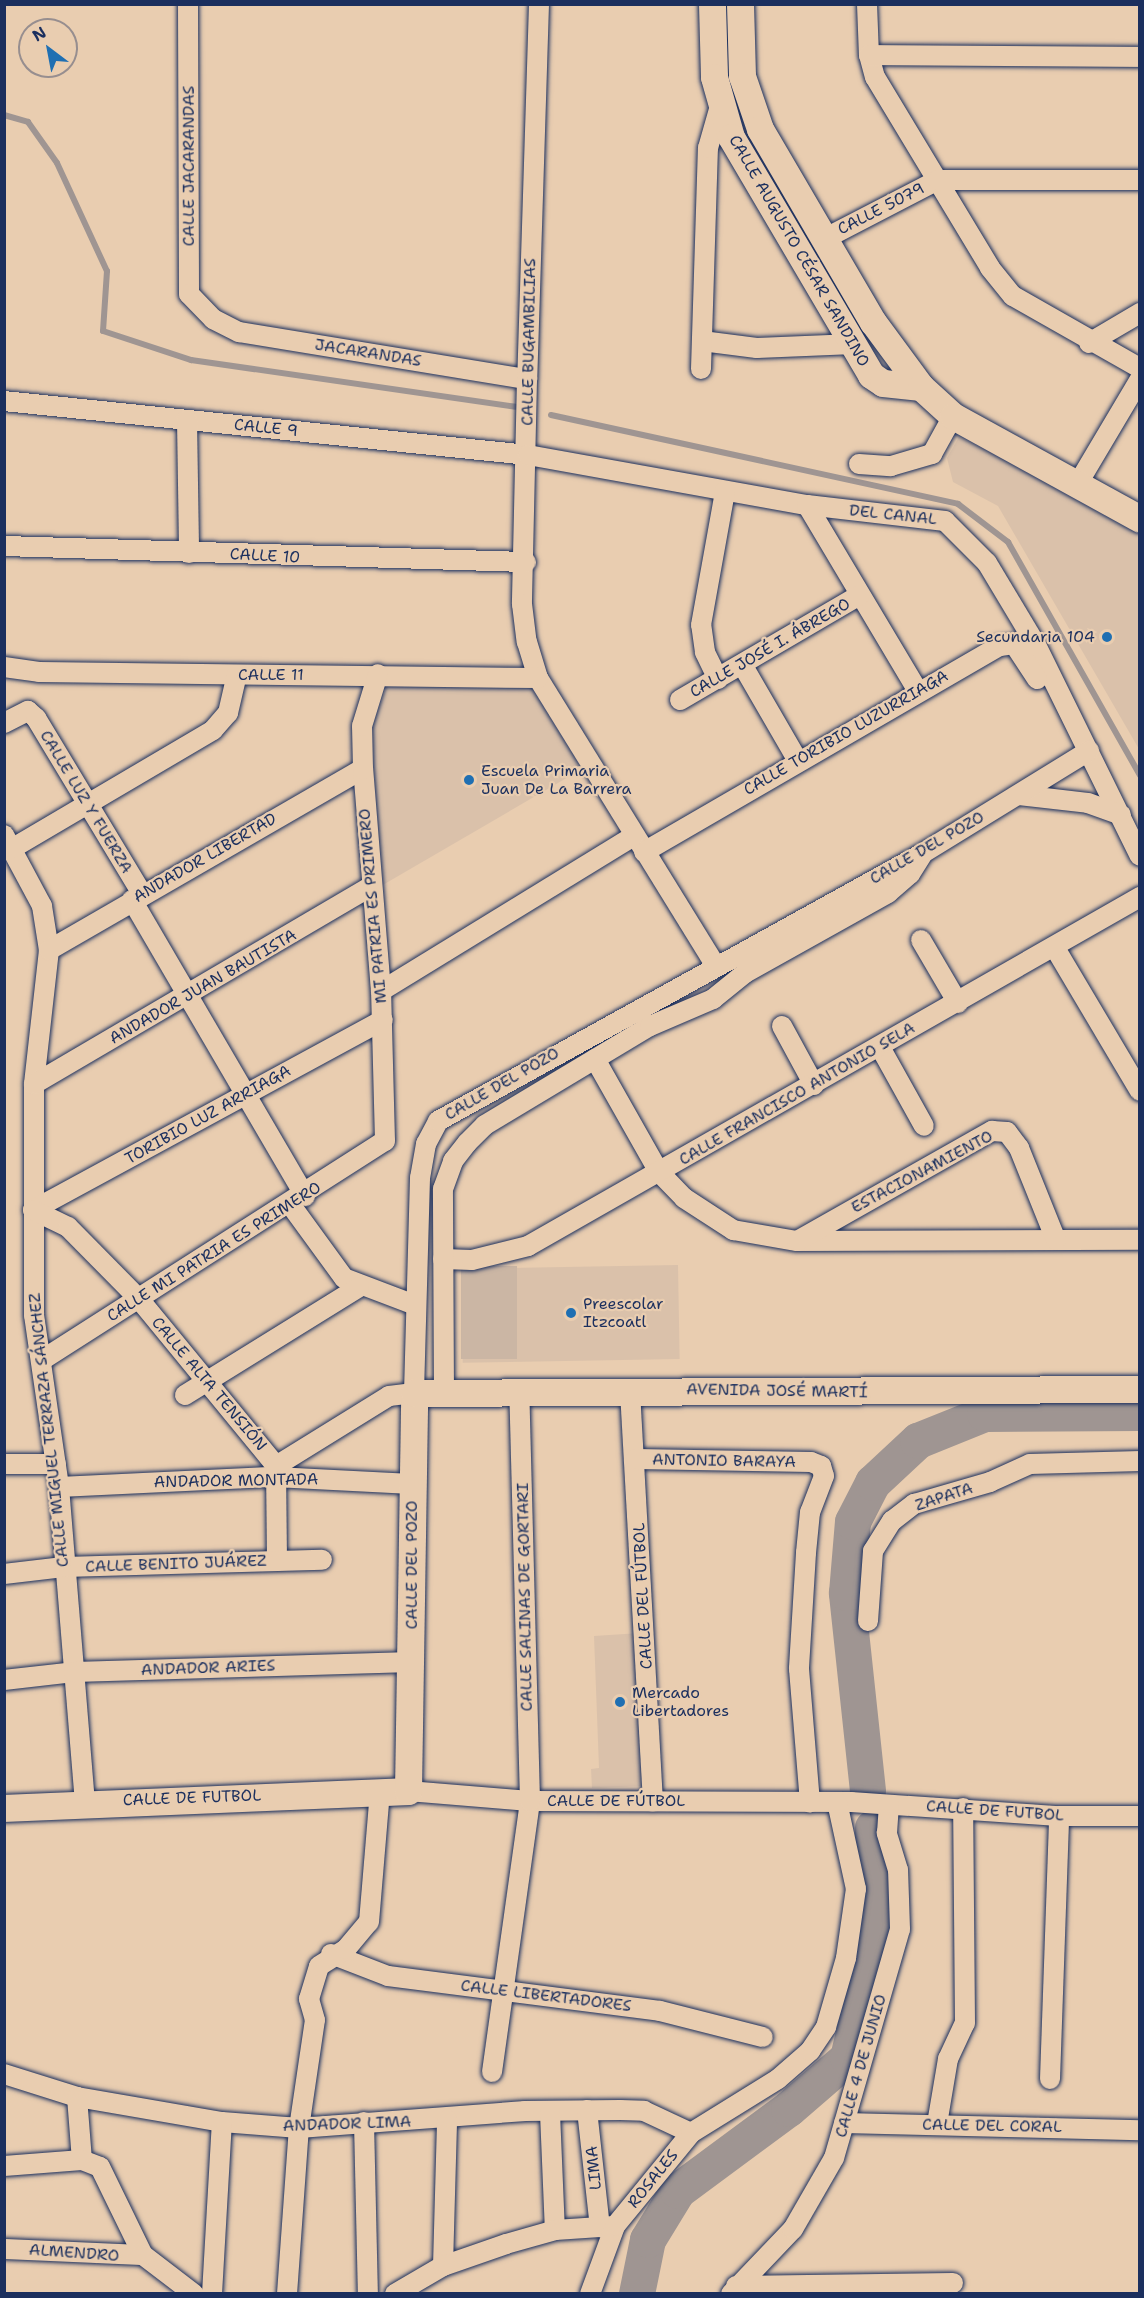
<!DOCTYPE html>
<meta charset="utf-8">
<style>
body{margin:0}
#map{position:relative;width:1144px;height:2298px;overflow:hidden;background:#e9cdb0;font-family:"Shantell Sans",sans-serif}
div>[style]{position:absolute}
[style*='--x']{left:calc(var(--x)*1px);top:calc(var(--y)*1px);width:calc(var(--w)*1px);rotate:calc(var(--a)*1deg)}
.built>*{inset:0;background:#dac1aa;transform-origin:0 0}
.green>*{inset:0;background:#cbb6a4;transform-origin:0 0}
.stream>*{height:6px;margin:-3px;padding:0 3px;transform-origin:3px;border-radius:3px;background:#9f9592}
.river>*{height:36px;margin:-18px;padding:0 18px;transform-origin:18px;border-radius:18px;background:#9f9592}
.roads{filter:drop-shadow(0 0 2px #1b2f5e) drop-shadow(0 0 2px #1b2f5e)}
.street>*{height:20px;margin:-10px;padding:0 10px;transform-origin:10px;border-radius:10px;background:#e9cdb0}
.secondary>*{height:27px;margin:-13.5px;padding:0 13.5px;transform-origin:13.5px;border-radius:13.5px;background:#e9cdb0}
.dots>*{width:16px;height:16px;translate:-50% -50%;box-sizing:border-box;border:3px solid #e9cdb0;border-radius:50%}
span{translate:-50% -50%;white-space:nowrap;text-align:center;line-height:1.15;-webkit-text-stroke:4.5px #e9cdb0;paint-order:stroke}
.street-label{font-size:16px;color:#1b2f5e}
.poi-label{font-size:16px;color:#1b2f5e}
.right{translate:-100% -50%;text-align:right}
.left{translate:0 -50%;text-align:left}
.frame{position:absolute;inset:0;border:6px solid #1b2f5e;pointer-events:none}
.north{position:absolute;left:18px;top:18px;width:60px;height:60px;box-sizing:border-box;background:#e9cdb0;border:2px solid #978e8f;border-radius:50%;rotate:328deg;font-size:16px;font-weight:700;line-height:24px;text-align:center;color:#1b2f5e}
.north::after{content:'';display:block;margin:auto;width:21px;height:27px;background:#1f6fb2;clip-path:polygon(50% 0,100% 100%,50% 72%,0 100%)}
</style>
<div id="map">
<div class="built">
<div style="clip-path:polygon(959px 437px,1139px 526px,1139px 749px,998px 506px,953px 482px,947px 458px)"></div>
<div style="clip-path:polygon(387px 686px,532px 688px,582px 769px,381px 886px,372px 727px)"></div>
<div style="left:678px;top:1265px;width:94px;height:217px;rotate:89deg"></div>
<div style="clip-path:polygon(640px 1633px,646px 1786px,592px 1788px,591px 1769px,599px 1768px,594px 1636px)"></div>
</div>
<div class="green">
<div style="left:461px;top:1266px;width:56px;height:93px"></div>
</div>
<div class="stream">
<div style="--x:4;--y:115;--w:25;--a:16"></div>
<div style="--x:28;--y:122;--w:50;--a:54.7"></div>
<div style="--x:57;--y:163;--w:119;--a:65.2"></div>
<div style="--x:107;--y:271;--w:60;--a:93.8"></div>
<div style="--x:103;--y:331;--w:93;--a:18.2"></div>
<div style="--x:191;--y:360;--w:328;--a:8.2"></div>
<div style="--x:551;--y:415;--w:417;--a:12.3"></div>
<div style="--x:958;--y:504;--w:63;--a:37.2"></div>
<div style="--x:1008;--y:542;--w:268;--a:60.5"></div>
</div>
<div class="river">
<div style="--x:868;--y:1791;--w:199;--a:-96.1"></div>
<div style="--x:847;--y:1593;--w:71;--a:-85.2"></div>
<div style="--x:853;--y:1522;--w:44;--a:-62.9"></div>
<div style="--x:873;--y:1483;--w:62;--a:-43"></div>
<div style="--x:918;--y:1441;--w:72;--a:-21.9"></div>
<div style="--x:985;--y:1414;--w:155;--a:-0.4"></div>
<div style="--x:637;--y:2294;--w:55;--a:-78.5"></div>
<div style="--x:648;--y:2240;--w:57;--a:-58.5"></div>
<div style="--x:678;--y:2191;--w:138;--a:-36.5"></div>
<div style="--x:789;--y:2109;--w:78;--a:-40.8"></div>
<div style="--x:848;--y:2058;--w:103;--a:-76.5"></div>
<div style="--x:872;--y:1958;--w:130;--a:-89.6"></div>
</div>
<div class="roads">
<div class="street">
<div style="--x:188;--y:4;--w:290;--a:89.8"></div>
<div style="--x:189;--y:294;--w:35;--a:46"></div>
<div style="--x:213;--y:319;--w:29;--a:27"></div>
<div style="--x:239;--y:332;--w:292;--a:9.3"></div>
<div style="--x:539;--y:4;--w:375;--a:91.8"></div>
<div style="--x:527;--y:379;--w:225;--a:91.3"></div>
<div style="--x:522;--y:604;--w:38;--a:83"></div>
<div style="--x:527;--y:642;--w:38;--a:73"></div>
<div style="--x:538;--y:678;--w:337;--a:58.3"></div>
<div style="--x:867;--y:4;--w:51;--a:87.8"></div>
<div style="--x:869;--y:55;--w:23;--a:75"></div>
<div style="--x:875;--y:77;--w:223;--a:58.9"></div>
<div style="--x:990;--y:268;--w:36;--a:51"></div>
<div style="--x:1013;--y:296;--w:146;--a:29.6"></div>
<div style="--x:869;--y:55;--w:271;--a:0.4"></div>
<div style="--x:824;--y:239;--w:128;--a:-27.4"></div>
<div style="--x:938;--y:180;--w:202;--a:0"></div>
<div style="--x:702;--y:341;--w:55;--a:7.3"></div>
<div style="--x:757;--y:348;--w:97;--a:-2.4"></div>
<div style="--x:1089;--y:343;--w:59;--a:-30.5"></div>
<div style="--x:701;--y:369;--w:221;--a:-88.2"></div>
<div style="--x:708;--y:148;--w:44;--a:-74.1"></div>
<div style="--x:4;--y:401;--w:527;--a:5.88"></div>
<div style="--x:528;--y:455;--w:283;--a:10.2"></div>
<div style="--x:807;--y:505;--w:139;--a:6.6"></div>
<div style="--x:945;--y:521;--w:59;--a:45"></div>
<div style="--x:987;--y:563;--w:93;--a:59"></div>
<div style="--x:1035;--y:643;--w:237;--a:63.8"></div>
<div style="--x:187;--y:420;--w:133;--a:89.1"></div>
<div style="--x:859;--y:464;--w:32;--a:4"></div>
<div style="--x:891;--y:466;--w:43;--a:-16.3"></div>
<div style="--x:932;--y:454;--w:43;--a:-61.1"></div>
<div style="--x:1077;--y:485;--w:123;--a:-59.3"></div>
<div style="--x:807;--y:505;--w:217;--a:59.2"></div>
<div style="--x:4;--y:546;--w:522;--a:1.76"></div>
<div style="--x:743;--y:666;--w:110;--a:59.9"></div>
<div style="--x:4;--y:667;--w:35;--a:8"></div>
<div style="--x:39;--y:672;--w:499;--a:0.7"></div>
<div style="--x:718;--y:679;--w:30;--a:-116"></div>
<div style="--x:705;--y:652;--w:27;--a:-98"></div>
<div style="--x:701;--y:625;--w:136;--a:-79.8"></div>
<div style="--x:680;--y:700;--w:208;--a:-30.3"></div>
<div style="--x:4;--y:723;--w:27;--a:-27"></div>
<div style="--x:28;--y:711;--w:11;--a:41"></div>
<div style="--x:36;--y:718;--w:205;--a:58.9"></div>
<div style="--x:1019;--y:795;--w:69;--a:6.6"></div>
<div style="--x:1088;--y:803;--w:35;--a:20"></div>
<div style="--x:4;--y:835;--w:81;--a:61.8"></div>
<div style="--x:42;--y:906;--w:45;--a:81"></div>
<div style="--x:49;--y:950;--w:135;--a:96.4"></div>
<div style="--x:34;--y:1084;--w:231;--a:90"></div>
<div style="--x:34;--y:1315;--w:174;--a:81.7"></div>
<div style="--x:59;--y:1487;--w:316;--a:85.3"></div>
<div style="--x:13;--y:848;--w:232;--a:-30.5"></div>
<div style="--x:213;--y:730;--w:23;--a:-49"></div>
<div style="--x:228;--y:713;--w:39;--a:-77"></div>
<div style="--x:644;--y:852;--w:411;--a:-30.1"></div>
<div style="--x:1000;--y:646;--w:14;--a:-8"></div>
<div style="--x:1014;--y:644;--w:42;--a:56.7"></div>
<div style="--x:132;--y:900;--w:343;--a:59.7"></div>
<div style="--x:921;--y:940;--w:73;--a:59.6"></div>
<div style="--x:1055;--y:948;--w:166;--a:59.3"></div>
<div style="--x:49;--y:950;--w:362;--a:-30"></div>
<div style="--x:381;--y:991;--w:297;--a:-31.5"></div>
<div style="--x:782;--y:1026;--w:67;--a:61.5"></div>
<div style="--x:880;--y:1047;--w:90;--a:60.9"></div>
<div style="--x:595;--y:1059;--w:130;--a:60.5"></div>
<div style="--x:659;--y:1172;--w:36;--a:46"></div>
<div style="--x:684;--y:1198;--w:59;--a:33.1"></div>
<div style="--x:733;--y:1230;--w:65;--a:9.8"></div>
<div style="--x:797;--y:1241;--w:343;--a:-0.2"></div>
<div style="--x:34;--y:1084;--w:389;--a:-30.4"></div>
<div style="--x:290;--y:1204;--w:92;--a:53.9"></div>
<div style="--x:344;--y:1278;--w:76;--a:20.8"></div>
<div style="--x:33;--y:1210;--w:398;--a:-28.5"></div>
<div style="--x:33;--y:1210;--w:39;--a:26"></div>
<div style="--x:68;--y:1227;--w:101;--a:45.4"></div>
<div style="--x:139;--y:1299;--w:216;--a:50.6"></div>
<div style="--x:799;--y:1240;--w:222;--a:-29.5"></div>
<div style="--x:992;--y:1131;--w:15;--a:4"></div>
<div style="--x:1007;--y:1132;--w:20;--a:53"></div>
<div style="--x:1019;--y:1148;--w:99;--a:68.1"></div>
<div style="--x:443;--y:1259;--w:29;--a:2"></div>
<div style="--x:472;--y:1260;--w:58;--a:-14"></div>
<div style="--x:528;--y:1246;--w:705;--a:-29.69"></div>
<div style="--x:42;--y:1360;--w:407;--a:-32.6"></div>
<div style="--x:385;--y:1141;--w:150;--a:-91.5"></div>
<div style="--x:381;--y:991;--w:223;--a:-94.6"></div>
<div style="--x:363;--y:769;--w:43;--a:-91.3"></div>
<div style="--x:362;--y:726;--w:54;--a:-72.9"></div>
<div style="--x:630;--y:1391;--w:411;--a:86.8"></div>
<div style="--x:444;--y:1394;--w:205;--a:-90.3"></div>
<div style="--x:443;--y:1189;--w:30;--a:-70"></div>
<div style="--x:453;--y:1161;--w:23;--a:-52"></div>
<div style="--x:467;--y:1143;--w:25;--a:-45"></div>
<div style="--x:485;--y:1125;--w:192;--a:-31"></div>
<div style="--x:650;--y:1026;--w:69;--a:-23.2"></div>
<div style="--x:713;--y:999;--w:41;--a:-39.1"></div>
<div style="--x:745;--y:973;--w:164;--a:-29.2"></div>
<div style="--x:888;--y:893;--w:29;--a:-41"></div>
<div style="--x:910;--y:874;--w:22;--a:-58"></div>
<div style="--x:185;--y:1395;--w:205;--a:-31.8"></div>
<div style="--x:636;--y:1459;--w:175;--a:1"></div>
<div style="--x:811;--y:1462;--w:11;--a:22"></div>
<div style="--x:821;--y:1466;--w:10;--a:73"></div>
<div style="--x:824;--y:1476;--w:39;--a:111"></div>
<div style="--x:810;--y:1512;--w:41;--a:95.6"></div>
<div style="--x:806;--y:1553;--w:116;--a:93.5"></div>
<div style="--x:799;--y:1669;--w:134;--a:85.3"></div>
<div style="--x:4;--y:1464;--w:52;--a:0"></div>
<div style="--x:59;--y:1487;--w:216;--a:-2.7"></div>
<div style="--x:275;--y:1477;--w:137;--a:2.9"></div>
<div style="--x:277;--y:1561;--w:95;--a:-90.6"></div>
<div style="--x:276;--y:1466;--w:133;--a:-31.8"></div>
<div style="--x:389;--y:1396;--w:25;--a:-7"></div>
<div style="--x:414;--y:1393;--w:215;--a:-88.4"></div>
<div style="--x:420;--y:1178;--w:35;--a:-80"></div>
<div style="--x:426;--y:1144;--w:26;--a:-62"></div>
<div style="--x:438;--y:1121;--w:554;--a:-28.92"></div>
<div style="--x:923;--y:853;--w:195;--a:-31.6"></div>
<div style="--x:4;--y:1574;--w:60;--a:-6.7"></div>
<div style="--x:64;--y:1567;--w:258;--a:-1.6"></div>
<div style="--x:868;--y:1621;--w:70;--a:-85.9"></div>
<div style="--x:873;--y:1551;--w:36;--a:-58"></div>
<div style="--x:892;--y:1521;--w:28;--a:-38"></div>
<div style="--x:914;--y:1504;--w:79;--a:-16.1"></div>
<div style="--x:990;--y:1482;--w:44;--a:-24.2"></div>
<div style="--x:1030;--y:1464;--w:110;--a:-1.6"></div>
<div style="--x:4;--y:1680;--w:70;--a:-6.5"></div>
<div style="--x:74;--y:1672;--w:338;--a:-1.7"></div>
<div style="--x:408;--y:1791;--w:122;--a:4.7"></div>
<div style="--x:530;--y:1801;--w:321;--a:0.2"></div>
<div style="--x:851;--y:1802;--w:208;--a:3.9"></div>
<div style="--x:1059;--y:1816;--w:81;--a:0"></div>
<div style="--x:331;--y:1954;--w:61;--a:21.1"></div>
<div style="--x:388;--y:1976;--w:274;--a:7.3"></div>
<div style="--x:660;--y:2011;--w:106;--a:14.2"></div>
<div style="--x:492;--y:2072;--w:274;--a:-82"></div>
<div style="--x:530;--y:1801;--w:408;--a:-91.5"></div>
<div style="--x:4;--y:2074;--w:77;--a:17.5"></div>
<div style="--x:77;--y:2097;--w:147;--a:9.8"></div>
<div style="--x:222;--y:2122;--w:77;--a:4.5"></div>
<div style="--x:299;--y:2128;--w:227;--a:-4.3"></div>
<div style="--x:525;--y:2111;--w:95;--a:-0.6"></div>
<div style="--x:620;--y:2110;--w:24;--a:2"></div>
<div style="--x:644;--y:2111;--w:52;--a:25.1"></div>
<div style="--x:1050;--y:2079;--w:263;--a:-88"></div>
<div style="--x:77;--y:2097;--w:63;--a:85.5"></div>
<div style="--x:587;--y:2110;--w:118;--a:83.7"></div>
<div style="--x:550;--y:2113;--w:117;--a:87.6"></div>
<div style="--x:364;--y:2122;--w:172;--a:88.7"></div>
<div style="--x:844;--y:2123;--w:296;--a:1.4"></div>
<div style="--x:937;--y:2124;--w:66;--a:-80.4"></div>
<div style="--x:948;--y:2059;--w:40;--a:-65"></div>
<div style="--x:965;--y:2023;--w:215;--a:-90.5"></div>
<div style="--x:4;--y:2166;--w:78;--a:-4.4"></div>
<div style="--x:82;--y:2160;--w:19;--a:21"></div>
<div style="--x:100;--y:2167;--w:98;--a:64"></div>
<div style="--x:143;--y:2255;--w:64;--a:37.4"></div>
<div style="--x:4;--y:2249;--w:139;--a:2.5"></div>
<div style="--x:443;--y:2266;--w:146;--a:-88.4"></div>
<div style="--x:736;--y:2286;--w:217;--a:-0.8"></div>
<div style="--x:212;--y:2294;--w:172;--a:-86.7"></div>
<div style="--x:287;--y:2294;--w:166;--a:-85.9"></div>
<div style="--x:299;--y:2128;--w:109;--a:-81.6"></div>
<div style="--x:315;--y:2020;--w:22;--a:-106"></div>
<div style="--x:309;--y:1999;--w:34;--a:-73"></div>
<div style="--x:319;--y:1966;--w:32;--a:-32"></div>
<div style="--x:346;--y:1949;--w:35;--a:-50"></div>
<div style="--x:369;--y:1922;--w:131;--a:-85.2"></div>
<div style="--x:395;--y:2294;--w:56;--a:-30.3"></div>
<div style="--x:443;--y:2266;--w:67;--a:-19.2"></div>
<div style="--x:506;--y:2244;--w:51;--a:-15.9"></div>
<div style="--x:555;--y:2230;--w:60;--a:-3.8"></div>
<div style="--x:590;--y:2294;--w:72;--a:-69.8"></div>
<div style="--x:615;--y:2226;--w:120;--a:-50.7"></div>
<div style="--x:691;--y:2133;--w:102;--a:-31.8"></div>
<div style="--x:778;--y:2079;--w:43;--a:-41.2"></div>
<div style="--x:810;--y:2051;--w:29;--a:-56"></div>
<div style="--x:826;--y:2027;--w:72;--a:-73.8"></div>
<div style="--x:846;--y:1958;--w:70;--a:-81.8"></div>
<div style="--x:856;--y:1889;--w:89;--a:-102.3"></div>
<div style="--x:731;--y:2294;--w:90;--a:-46.4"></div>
<div style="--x:793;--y:2229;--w:82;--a:-60"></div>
<div style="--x:834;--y:2158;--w:238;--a:-73.9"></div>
<div style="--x:900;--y:1929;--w:59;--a:-91.9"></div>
<div style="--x:898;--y:1870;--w:39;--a:-107"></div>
<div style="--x:887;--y:1833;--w:28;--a:-86"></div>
</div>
<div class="secondary">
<div style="--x:712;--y:4;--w:73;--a:88.4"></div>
<div style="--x:714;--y:77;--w:62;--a:74.2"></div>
<div style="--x:731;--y:137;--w:276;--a:59.5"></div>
<div style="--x:871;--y:375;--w:14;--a:34"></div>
<div style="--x:883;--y:383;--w:38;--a:6"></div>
<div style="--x:740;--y:4;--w:72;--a:88.4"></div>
<div style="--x:742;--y:76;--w:56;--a:71.2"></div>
<div style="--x:760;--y:129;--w:224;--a:59.7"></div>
<div style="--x:873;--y:322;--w:81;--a:53.6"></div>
<div style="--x:921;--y:387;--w:43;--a:42.2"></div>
<div style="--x:953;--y:416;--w:213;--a:28.8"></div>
<div style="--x:4;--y:1808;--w:404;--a:-2.4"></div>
<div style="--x:408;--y:1791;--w:398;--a:-89.1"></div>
<div style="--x:414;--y:1393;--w:726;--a:-0.32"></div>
</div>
</div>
<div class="dots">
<div style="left:1107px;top:637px;background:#1f6fb2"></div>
<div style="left:469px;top:780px;background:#1f6fb2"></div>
<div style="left:571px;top:1313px;background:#1f6fb2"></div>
<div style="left:620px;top:1702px;background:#1f6fb2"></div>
</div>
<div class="street-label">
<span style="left:189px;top:166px;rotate:-90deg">CALLE JACARANDAS</span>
<span style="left:881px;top:209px;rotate:-27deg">CALLE 5079</span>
<span style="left:799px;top:251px;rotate:60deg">CALLE AUGUSTO CÉSAR SANDINO</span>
<span style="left:529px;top:342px;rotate:-89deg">CALLE BUGAMBILIAS</span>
<span style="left:368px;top:353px;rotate:9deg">JACARANDAS</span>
<span style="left:266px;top:428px;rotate:6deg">CALLE 9</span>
<span style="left:893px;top:515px;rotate:6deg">DEL CANAL</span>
<span style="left:265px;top:556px;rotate:3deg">CALLE 10</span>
<span style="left:770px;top:648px;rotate:-30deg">CALLE JOSÉ I. ÁBREGO</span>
<span style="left:271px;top:675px">CALLE 11</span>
<span style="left:846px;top:733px;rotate:-30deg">CALLE TORIBIO LUZURRIAGA</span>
<span style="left:86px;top:802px;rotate:59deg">CALLE LUZ Y FUERZA</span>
<span style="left:927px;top:848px;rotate:-30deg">CALLE DEL POZO</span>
<span style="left:205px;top:858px;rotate:-30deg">ANDADOR LIBERTAD</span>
<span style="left:373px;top:906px;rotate:-95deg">MI PATRIA ES PRIMERO</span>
<span style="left:203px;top:987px;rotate:-30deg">ANDADOR JUAN BAUTISTA</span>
<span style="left:502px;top:1084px;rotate:-30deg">CALLE DEL POZO</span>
<span style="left:797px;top:1094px;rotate:-30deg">CALLE FRANCISCO ANTONIO SELA</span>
<span style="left:208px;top:1115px;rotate:-29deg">TORIBIO LUZ ARRIAGA</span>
<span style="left:922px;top:1172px;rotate:-28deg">ESTACIONAMIENTO</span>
<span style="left:214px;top:1252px;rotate:-32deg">CALLE MI PATRIA ES PRIMERO</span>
<span style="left:209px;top:1384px;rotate:50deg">CALLE ALTA TENSIÓN</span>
<span style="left:777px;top:1391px;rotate:1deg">AVENIDA JOSÉ MARTÍ</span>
<span style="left:49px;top:1430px;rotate:-96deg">CALLE MIGUEL TERRAZA SÁNCHEZ</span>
<span style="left:724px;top:1461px;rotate:1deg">ANTONIO BARAYA</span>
<span style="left:236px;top:1481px;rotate:-1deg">ANDADOR MONTADA</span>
<span style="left:944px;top:1497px;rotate:-18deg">ZAPATA</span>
<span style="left:176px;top:1564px;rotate:-2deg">CALLE BENITO JUÁREZ</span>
<span style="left:412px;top:1565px;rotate:-90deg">CALLE DEL POZO</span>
<span style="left:643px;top:1596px;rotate:-93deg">CALLE DEL FÚTBOL</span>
<span style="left:525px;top:1597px;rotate:-91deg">CALLE SALINAS DE GORTARI</span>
<span style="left:208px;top:1668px;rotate:-2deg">ANDADOR ARIES</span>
<span style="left:192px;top:1798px;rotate:-2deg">CALLE DE FUTBOL</span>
<span style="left:616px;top:1801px">CALLE DE FÚTBOL</span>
<span style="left:995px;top:1811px;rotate:4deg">CALLE DE FUTBOL</span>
<span style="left:546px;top:1996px;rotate:7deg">CALLE LIBERTADORES</span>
<span style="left:861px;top:2066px;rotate:-74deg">CALLE 4 DE JUNIO</span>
<span style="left:347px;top:2124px;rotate:-2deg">ANDADOR LIMA</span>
<span style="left:992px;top:2126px;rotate:1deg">CALLE DEL CORAL</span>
<span style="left:594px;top:2168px;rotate:-96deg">LIMA</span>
<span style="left:653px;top:2179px;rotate:-51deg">ROSALES</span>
<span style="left:74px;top:2253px;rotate:4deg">ALMENDRO</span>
</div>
<div class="poi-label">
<span class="right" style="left:1095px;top:637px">Secundaria 104</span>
<span class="left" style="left:481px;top:780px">Escuela Primaria<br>Juan De La Barrera</span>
<span class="left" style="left:583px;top:1313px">Preescolar<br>Itzcoatl</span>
<span class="left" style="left:632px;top:1702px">Mercado<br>Libertadores</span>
</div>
<div class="frame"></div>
<div class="north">N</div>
</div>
